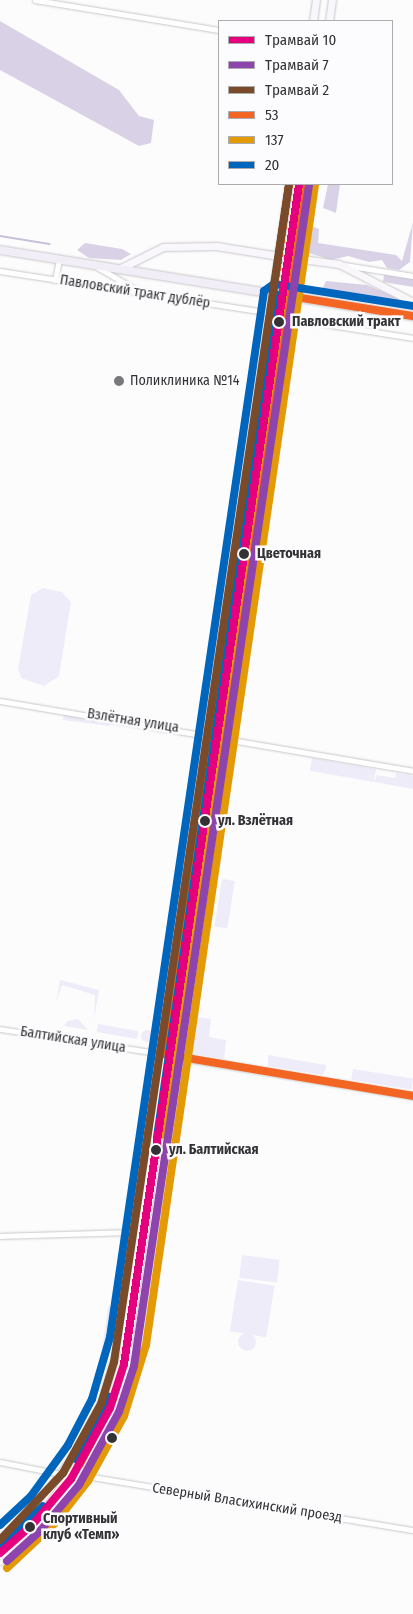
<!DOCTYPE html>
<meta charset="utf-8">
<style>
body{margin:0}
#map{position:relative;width:413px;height:1614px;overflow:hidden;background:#fcfcfd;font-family:"Fira Sans Condensed",sans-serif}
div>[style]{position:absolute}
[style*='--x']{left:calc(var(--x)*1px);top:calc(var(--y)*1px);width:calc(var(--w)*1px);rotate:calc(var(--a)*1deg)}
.green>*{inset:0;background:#efecf9;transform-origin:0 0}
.round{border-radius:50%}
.forest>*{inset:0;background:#d9d2e6}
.stream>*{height:2px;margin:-1px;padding:0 1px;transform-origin:1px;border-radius:1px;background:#c8bfd8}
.roads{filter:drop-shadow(0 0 1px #c8c7c9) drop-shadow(0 0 1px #c8c7c9)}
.minor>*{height:5px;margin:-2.5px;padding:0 2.5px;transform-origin:2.5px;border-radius:2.5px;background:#fff}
.secondary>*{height:7px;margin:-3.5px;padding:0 3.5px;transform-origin:3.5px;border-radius:3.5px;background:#f9f7fb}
.primary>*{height:8px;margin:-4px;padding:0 4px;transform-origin:4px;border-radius:4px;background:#f2eef7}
.bus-1>*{height:8px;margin:-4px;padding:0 4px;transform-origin:4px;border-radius:4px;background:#f26522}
.bus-2>*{height:8px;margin:-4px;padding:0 4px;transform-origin:4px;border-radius:4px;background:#e39a05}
.bus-3>*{height:8px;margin:-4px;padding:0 4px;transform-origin:4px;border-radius:4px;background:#0065bd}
.tram-1>*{height:8px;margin:-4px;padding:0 4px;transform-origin:4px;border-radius:4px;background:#e5007d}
.tram-2>*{height:8px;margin:-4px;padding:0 4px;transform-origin:4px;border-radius:4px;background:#8e44ad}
.tram-3>*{height:8px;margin:-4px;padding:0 4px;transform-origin:4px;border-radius:4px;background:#7a4b2a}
.dots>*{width:14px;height:14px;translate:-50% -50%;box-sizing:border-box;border:2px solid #fcfbfe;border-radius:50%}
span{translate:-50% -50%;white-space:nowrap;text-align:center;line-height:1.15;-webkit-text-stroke:5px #fcfbfe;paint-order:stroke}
.street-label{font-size:14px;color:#333235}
.stop-label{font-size:14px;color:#333235;font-weight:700}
.left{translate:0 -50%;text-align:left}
.poi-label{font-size:14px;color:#333235}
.legend{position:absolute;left:218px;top:20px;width:175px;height:165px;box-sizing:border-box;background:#fcfbfe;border:1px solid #acabae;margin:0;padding:6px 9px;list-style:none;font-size:15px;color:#333235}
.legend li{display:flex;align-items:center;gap:10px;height:25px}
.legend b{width:25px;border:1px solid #acabae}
</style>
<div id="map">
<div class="green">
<div style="clip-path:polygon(43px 588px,62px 592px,71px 602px,59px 676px,44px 686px,21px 678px,18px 669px,31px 595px)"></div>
<div style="clip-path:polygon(64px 712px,110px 721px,109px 726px,63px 720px)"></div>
<div style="left:312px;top:758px;width:65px;height:13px;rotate:10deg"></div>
<div style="clip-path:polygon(396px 773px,413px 776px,413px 789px,374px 782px,377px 775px,395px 778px)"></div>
<div style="clip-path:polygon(217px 854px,222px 854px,214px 906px,204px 901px)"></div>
<div style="left:222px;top:879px;width:13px;height:48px;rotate:9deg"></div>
<div style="clip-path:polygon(200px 952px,207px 953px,198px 1017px,211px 1019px,209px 1037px,226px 1040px,224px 1059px,188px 1053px,183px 1047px,195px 993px,196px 956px)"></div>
<div style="clip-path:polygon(60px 980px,99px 990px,94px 1020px,95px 995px,62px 985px,56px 1003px)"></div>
<div style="clip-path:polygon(78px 1019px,88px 1030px,64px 1026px,67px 1021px)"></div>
<div style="left:98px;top:1024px;width:41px;height:8px;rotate:10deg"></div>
<div class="round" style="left:141px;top:1030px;width:12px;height:12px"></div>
<div style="clip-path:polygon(268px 1055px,326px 1065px,326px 1068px,323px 1075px,268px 1066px)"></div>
<div style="left:353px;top:1069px;width:61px;height:11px;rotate:9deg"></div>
<div style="left:242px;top:1255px;width:38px;height:23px;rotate:7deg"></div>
<div style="left:238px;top:1280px;width:37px;height:52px;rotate:9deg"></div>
<div style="clip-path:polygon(108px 1306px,115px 1307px,107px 1356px,101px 1355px)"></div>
<div class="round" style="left:238px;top:1333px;width:18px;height:18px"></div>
</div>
<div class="forest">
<div style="clip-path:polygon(0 21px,119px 90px,139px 116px,154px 120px,151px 143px,139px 146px,0 70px)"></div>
<div style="clip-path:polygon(328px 184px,340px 184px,336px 213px,323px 208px)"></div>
<div style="clip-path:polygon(413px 222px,410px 262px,399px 270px,387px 268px,382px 260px,369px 262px,348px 256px,331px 260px,309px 253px,303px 246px,306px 224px,319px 229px,318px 243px,396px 255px,402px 261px)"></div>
<div style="clip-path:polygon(85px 243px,122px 249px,131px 254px,121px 260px,89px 258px,77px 250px)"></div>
<div style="clip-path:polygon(384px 275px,413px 279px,413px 287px,383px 282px)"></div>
<div style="clip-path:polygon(326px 281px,367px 285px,408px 302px,406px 306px,321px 291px)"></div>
</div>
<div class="stream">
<div style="--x:0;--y:236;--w:50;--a:9.3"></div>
</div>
<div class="roads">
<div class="minor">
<div style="--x:35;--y:0;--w:186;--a:9.3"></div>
<div style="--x:344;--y:265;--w:70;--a:9.1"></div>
<div style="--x:97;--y:267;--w:50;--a:30.2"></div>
<div style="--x:0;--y:271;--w:273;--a:8.8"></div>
<div style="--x:55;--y:280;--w:21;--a:-79"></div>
<div style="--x:286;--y:318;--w:129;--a:8.9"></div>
<div style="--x:0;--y:701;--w:419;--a:9.6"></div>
<div style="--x:0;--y:1029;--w:165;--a:8.7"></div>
<div style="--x:0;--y:1236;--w:137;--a:-1.7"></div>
<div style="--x:0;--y:1462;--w:62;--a:11.1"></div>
<div style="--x:80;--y:1475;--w:338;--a:9.4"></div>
</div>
<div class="secondary">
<div style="--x:313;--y:21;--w:21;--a:-82"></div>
<div style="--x:329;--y:21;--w:21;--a:-82"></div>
<div style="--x:295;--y:258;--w:44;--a:7.8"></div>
<div style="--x:339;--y:264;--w:83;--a:27.2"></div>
<div style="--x:119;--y:269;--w:49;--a:-26.6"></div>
<div style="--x:163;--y:247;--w:53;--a:-1.1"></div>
<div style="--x:216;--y:246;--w:64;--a:9"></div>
<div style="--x:246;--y:480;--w:16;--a:7"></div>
<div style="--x:163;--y:1054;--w:254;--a:9.5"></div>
<div style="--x:156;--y:1101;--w:16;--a:7"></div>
<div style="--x:0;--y:1539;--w:53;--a:-42.7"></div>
<div style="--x:39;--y:1503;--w:65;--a:-54.4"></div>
<div style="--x:77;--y:1450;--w:53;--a:-62.9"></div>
<div style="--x:101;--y:1403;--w:67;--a:-73.5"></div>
<div style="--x:120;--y:1339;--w:1167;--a:-81.68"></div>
<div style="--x:0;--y:1561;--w:66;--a:-43.2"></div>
<div style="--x:48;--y:1516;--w:52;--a:-52"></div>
<div style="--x:80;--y:1475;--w:72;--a:-60.9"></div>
<div style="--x:115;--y:1412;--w:72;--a:-73.1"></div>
<div style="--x:136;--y:1343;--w:1171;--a:-81.7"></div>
</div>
<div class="primary">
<div style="--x:0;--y:250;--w:418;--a:9.1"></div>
</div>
</div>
<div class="bus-1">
<div style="--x:289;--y:184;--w:879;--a:98.24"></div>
<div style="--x:163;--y:1054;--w:254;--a:9.5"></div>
<div style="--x:289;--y:296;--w:126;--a:9.2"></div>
<div style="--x:179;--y:1057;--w:882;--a:-81.79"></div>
</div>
<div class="bus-2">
<div style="--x:161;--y:1135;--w:960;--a:-81.73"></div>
<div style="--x:80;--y:1464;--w:73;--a:-63.1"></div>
<div style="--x:7;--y:1546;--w:55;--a:-43.5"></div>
<div style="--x:7;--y:1568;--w:66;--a:-43.2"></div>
<div style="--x:55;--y:1523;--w:53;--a:-51.8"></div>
<div style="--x:88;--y:1481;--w:74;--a:-61"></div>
<div style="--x:124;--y:1416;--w:74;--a:-72.8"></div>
<div style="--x:146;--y:1345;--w:1172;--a:-81.71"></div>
</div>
<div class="bus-3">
<div style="--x:157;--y:1137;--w:851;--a:-81.76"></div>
<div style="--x:77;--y:1460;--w:71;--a:-63.1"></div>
<div style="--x:0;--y:1525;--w:42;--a:-43.1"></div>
<div style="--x:31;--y:1496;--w:63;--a:-54"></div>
<div style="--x:68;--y:1445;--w:52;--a:-62.4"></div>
<div style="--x:92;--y:1399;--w:65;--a:-73.8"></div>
<div style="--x:110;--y:1337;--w:1057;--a:-81.62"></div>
<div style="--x:264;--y:291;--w:12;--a:-35"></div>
<div style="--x:274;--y:284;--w:141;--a:9"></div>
<div style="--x:0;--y:1547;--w:59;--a:-43.6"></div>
</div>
<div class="tram-1">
<div style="--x:0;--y:1553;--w:44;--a:-41.3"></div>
<div style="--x:33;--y:1524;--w:59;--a:-49.8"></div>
<div style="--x:71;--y:1479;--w:81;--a:-61.2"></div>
<div style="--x:110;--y:1408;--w:46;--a:-72.3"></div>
<div style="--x:124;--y:1364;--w:1193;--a:-81.56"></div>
</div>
<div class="tram-2">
<div style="--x:7;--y:1561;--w:45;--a:-42.3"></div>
<div style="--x:40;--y:1531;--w:60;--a:-49.7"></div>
<div style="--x:79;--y:1485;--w:83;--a:-61.3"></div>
<div style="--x:119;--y:1412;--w:48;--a:-71.9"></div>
<div style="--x:134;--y:1366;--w:1194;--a:-81.57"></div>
</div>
<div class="tram-3">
<div style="--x:0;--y:1540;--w:92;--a:-46.8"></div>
<div style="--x:63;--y:1473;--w:79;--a:-61.2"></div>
<div style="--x:101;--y:1404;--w:44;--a:-72.8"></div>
<div style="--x:114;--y:1362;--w:1191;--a:-81.55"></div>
</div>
<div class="dots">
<div style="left:279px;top:322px;background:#333235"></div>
<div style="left:119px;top:381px;background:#79797b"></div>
<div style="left:244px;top:554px;background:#333235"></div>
<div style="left:205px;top:821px;background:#333235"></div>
<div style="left:156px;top:1150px;background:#333235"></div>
<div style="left:112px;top:1438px;background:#333235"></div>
<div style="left:30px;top:1527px;background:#333235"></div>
</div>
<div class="street-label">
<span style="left:135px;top:292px;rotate:9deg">Павловский тракт дублёр</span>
<span style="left:133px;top:721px;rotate:9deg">Взлётная улица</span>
<span style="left:73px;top:1040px;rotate:9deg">Балтийская улица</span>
<span style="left:247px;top:1503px;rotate:9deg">Северный Власихинский проезд</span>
</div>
<div class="stop-label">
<span class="left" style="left:292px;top:322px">Павловский тракт</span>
<span class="left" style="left:257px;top:554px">Цветочная</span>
<span class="left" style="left:218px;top:821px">ул. Взлётная</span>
<span class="left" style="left:169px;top:1150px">ул. Балтийская</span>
<span class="left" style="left:43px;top:1527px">Спортивный<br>клуб «Темп»</span>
</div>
<div class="poi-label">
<span class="left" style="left:130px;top:381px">Поликлиника №14</span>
</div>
<ul class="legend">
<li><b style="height:6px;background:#e5007d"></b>Трамвай 10</li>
<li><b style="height:6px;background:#8e44ad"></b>Трамвай 7</li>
<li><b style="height:6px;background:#7a4b2a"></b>Трамвай 2</li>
<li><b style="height:6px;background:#f26522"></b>53</li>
<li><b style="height:6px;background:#e39a05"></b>137</li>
<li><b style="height:6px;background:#0065bd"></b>20</li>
</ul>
</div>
